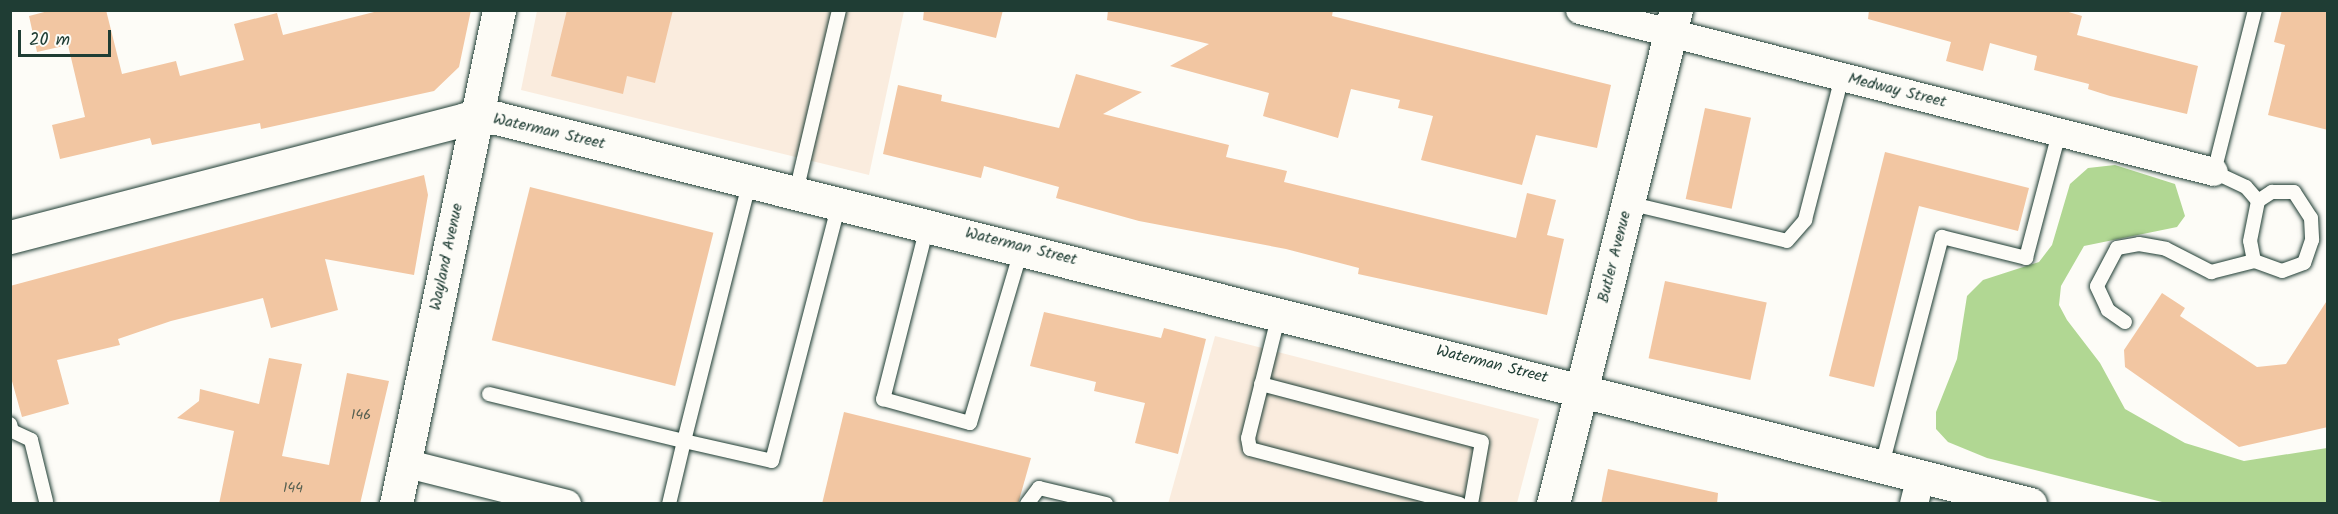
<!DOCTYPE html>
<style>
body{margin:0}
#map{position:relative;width:2338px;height:514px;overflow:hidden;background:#fdfcf7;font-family:Kalam,sans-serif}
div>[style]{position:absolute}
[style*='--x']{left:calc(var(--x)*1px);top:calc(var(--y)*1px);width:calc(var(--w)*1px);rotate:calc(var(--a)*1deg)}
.built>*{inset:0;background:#faecde}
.green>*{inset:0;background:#b1d793}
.building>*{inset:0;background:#f2c6a2;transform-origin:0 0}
.roads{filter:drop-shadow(0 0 2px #1f3d34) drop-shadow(0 0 2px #1f3d34)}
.lane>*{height:14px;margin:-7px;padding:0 7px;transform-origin:7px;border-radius:7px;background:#fdfcf7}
.street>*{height:28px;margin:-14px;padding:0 14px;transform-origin:14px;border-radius:14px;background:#fdfcf7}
.secondary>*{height:33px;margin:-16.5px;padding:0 16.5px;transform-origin:16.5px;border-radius:16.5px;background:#fdfcf7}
span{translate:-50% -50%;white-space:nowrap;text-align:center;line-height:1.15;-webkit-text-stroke:4.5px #fdfcf7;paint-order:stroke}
.number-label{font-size:14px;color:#545f50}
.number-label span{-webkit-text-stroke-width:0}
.street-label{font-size:16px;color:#1f3d34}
.frame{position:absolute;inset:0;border:12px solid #1f3d34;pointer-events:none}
.scale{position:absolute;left:18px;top:30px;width:93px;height:27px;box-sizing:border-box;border:3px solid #1f3d34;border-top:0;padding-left:8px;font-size:18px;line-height:21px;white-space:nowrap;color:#1f3d34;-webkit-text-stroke:4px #fdfcf7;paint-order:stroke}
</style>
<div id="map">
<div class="built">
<div style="clip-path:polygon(537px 11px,904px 11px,869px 175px,521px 90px)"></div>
<div style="clip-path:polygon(1215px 336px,1539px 419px,1517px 503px,1168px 504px)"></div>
</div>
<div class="green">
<div style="clip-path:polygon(2115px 165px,2175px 184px,2185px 216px,2177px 227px,2084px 246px,2061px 286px,2059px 305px,2067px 320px,2100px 363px,2125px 409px,2185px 443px,2244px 461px,2327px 448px,2327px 503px,2166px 503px,1987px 458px,1948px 442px,1936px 429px,1936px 412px,1957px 359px,1967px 296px,1983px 280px,2039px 262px,2052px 245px,2070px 184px,2088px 168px)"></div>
</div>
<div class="building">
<div style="clip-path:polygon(52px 10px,106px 10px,122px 74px,176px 61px,180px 76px,244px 60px,234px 24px,277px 13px,283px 35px,382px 10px,471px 10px,459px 67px,434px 91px,261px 129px,260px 123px,152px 145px,150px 138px,60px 159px,52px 125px,85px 117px,68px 45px,37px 52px,29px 16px)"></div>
<div style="clip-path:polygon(567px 10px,673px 10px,655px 83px,627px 76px,623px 94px,551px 76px)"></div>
<div style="clip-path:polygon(924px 10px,1003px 10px,996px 38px,923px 20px)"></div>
<div style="clip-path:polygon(1108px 10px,1333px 10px,1332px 16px,1611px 85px,1597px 148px,1536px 135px,1522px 185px,1421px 160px,1433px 116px,1398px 108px,1400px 100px,1351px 89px,1338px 138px,1263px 116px,1269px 93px,1170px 66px,1209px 44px,1107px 20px)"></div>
<div style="clip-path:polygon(1869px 10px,2062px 10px,2082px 16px,2077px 35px,2198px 66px,2187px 114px,2110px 96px,2088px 89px,2089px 84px,2034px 70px,2037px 56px,1990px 43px,1983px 71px,1946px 61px,1951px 42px,1868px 19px)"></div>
<div style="clip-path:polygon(2282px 10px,2328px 10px,2328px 130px,2268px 115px,2285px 45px,2274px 42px)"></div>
<div style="clip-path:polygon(1076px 74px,1142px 92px,1103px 114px,1229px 145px,1226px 157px,1287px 171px,1284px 182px,1516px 238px,1527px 193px,1556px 200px,1547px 235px,1564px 239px,1547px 315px,1358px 274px,1359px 268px,1286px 249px,1139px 221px,1056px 198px,1059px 187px,984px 166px,981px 178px,883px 154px,898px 85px,942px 95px,941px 101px,1059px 128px)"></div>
<div style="left:1705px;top:108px;width:47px;height:93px;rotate:12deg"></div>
<div style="clip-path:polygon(1885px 152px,2029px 188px,2018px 231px,1919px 206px,1874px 387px,1829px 376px)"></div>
<div style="clip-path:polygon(424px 175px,428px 195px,414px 275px,325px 259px,338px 310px,271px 328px,263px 298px,171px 321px,118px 339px,120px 345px,57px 360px,69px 404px,22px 417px,10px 374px,10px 286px)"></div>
<div style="left:530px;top:187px;width:189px;height:158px;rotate:14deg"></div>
<div style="left:1665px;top:281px;width:104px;height:79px;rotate:12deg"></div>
<div style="clip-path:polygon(2162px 293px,2185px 308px,2180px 316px,2257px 367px,2286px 364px,2328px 299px,2328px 427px,2239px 447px,2125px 367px,2124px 350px)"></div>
<div style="clip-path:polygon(1044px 312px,1161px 338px,1164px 328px,1206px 339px,1178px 454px,1135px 443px,1145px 403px,1094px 391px,1096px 382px,1030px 366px)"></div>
<div style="clip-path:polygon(269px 358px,302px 364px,282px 456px,329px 465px,347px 373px,389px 381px,360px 504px,219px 504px,234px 431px,177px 418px,199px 401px,200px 389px,259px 404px)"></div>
<div style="clip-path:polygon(844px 412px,1031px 458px,1018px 504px,822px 504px)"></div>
<div style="clip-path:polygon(1608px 469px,1718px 493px,1717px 504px,1601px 504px)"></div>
</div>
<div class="roads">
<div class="lane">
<div style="--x:2255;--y:10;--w:167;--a:104.2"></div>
<div style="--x:2214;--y:172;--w:35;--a:25"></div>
<div style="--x:2246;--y:187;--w:18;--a:49"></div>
<div style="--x:796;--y:192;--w:187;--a:-76.7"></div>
<div style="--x:2272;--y:192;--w:22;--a:0"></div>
<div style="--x:2294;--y:192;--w:31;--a:57"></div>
<div style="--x:2311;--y:218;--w:22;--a:87"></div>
<div style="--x:2312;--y:240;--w:24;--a:109"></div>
<div style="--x:2304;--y:263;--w:23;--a:160"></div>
<div style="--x:2282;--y:271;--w:30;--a:-160"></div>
<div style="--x:2254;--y:261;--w:20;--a:-101"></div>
<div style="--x:2250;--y:241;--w:41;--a:-78.7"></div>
<div style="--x:2258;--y:201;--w:17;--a:-33"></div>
<div style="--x:1628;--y:203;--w:163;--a:13.4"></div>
<div style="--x:1787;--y:241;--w:28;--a:-49"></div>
<div style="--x:1805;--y:220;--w:148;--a:-75.5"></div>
<div style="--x:927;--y:227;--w:178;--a:104.3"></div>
<div style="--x:883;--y:399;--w:90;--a:15.4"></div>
<div style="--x:970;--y:423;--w:183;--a:-73.5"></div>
<div style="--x:1279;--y:314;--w:128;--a:104"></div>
<div style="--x:1248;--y:438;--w:11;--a:80"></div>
<div style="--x:1250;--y:449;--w:217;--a:14.7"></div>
<div style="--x:2125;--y:322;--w:21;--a:-145"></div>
<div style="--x:2108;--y:310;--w:26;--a:-115"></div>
<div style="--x:2097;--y:286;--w:43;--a:-62.2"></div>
<div style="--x:2117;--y:248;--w:22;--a:-10"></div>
<div style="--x:2139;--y:244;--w:27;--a:10"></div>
<div style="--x:2166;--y:249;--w:51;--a:27.1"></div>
<div style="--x:2211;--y:272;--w:44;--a:-14.3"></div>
<div style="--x:1261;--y:384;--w:228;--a:14.7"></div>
<div style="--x:1482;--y:442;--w:63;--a:100.1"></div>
<div style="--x:489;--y:394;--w:201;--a:13.6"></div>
<div style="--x:684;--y:441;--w:269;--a:-75.8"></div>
<div style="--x:10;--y:424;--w:7;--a:74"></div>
<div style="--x:12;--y:431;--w:21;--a:25"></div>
<div style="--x:31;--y:440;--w:63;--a:76.2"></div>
<div style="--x:1882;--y:465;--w:236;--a:-75.3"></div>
<div style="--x:1942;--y:237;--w:87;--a:14"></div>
<div style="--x:2026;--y:258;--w:129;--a:-75.2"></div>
<div style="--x:669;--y:504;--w:65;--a:-76.6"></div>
<div style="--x:684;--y:441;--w:90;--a:12.8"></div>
<div style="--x:772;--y:461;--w:267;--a:-75.4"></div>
<div style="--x:1027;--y:504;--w:20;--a:-53"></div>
<div style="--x:1039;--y:488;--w:69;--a:13.4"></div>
</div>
<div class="street">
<div style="--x:1580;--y:10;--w:654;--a:14.33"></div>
<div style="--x:404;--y:463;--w:168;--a:14.1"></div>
<div style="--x:1914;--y:504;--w:30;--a:-76"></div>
</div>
<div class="secondary">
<div style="--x:10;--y:237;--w:470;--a:-14.5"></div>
<div style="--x:465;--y:119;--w:32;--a:-2"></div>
<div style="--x:497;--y:118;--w:1581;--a:14.13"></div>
<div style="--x:396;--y:504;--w:505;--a:-78.22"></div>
<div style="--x:1553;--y:504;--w:509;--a:-76.02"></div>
</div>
</div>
<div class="number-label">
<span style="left:361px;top:415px">146</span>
<span style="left:293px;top:488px">144</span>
</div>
<div class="street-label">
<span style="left:1897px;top:91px;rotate:14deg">Medway Street</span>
<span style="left:549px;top:132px;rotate:13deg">Waterman Street</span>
<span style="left:1021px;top:247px;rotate:14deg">Waterman Street</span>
<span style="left:447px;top:257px;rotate:-78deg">Wayland Avenue</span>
<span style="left:1615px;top:257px;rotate:-76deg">Butler Avenue</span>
<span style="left:1492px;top:365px;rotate:14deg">Waterman Street</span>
</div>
<div class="frame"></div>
<div class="scale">20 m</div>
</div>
